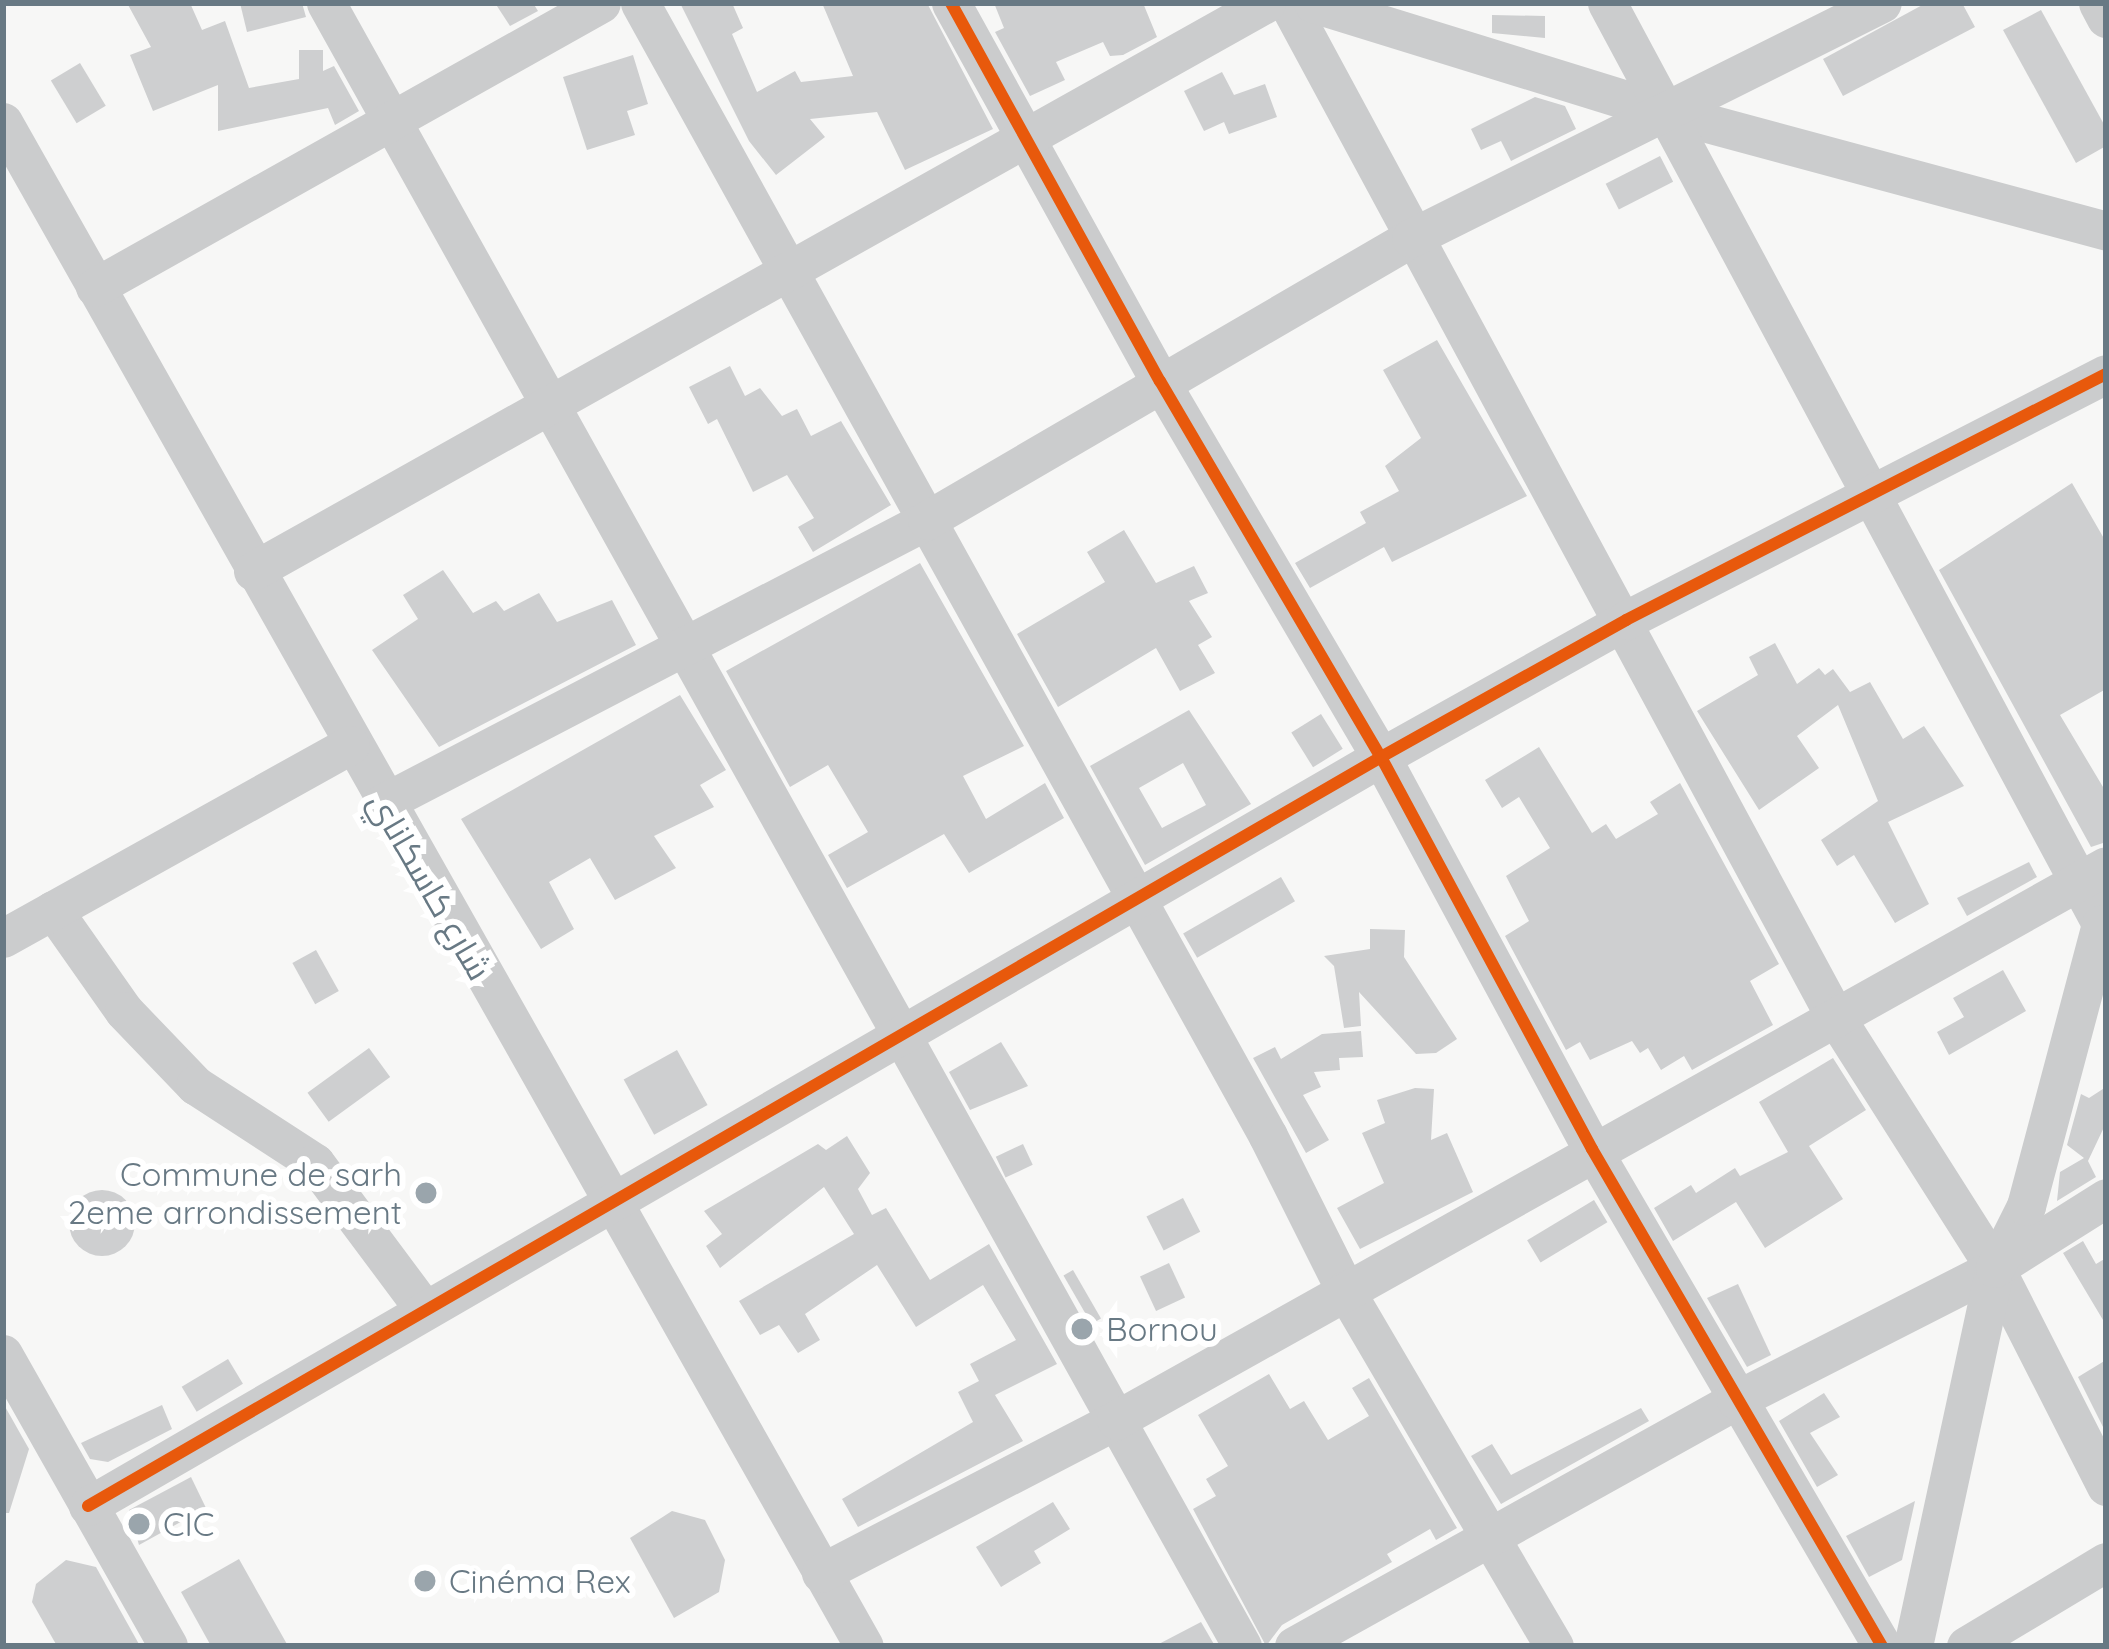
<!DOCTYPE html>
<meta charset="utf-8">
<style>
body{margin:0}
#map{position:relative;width:2109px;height:1649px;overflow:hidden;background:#f7f7f6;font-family:Quicksand,Cairo,sans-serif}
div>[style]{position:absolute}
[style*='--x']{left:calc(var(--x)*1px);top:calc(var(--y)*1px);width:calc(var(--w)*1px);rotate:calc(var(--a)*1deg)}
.building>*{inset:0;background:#cecfd0;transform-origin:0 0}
.round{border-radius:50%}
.minor>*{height:39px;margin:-19.5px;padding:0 19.5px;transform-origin:19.5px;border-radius:19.5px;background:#cbcccd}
.cycleway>*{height:12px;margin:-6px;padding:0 6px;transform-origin:6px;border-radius:6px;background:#e8590c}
.dots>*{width:33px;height:33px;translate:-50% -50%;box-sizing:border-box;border:6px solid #fff;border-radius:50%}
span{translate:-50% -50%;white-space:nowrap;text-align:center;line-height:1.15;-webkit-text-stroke:12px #fff;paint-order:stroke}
.street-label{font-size:33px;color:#687984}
.poi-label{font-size:33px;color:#687984}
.right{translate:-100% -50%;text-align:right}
.left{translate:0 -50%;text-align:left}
.frame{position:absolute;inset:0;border:6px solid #687984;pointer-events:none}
</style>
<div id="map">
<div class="building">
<div style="clip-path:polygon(127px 3px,190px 3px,202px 30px,225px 21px,249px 88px,299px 79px,299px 50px,323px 50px,323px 71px,334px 66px,359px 111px,335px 125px,328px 108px,218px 131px,218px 85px,153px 111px,130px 55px,151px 47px)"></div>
<div style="clip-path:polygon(240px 3px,302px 3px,306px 17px,247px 32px)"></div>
<div style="clip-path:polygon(495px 3px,533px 3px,538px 11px,510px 26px)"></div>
<div style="clip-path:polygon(680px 3px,732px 3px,743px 28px,732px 34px,757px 92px,795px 71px,801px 82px,853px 76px,822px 3px,927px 3px,993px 129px,905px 170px,877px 112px,810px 119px,825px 137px,776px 175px,749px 141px)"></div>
<div style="clip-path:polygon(994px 3px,1143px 3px,1157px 37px,1123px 55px,1110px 56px,1103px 42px,1056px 62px,1065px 80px,1030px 96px,995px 32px,1004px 28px)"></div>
<div style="clip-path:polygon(1926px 3px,1962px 3px,1975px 27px,1843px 96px,1823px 59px)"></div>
<div style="clip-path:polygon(2041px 10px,2106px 128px,2106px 146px,2076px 163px,2003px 30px)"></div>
<div style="clip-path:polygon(1492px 15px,1545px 16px,1545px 38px,1492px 33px)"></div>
<div style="clip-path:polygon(633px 55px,648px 104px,627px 111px,635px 135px,587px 150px,563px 77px)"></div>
<div style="left:80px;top:63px;width:50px;height:34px;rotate:59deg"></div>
<div style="clip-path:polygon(1222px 72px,1234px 95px,1265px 84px,1277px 117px,1229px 134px,1224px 122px,1204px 131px,1184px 91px)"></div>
<div style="clip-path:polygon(1535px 97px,1565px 106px,1576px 129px,1511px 161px,1501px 141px,1481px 150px,1471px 129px)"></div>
<div style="left:1660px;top:156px;width:29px;height:61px;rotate:63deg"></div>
<div style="clip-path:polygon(1437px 340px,1527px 496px,1392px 562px,1384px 547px,1310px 588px,1295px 563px,1366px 523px,1360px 512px,1399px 491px,1385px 466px,1421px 438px,1383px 370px)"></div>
<div style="clip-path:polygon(730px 366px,745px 396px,760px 388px,782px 416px,797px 409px,811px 436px,841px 421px,891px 505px,813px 552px,798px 527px,814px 518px,787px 475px,753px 492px,717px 419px,708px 424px,689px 387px)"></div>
<div style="clip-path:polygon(2072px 483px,2106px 542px,2106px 689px,2060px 715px,2106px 792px,2106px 842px,2091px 847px,1939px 570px)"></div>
<div style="clip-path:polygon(1124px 530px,1156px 583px,1194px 566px,1208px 593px,1189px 601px,1212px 637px,1198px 645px,1215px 673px,1180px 691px,1156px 648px,1058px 707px,1017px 634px,1105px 582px,1087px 552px)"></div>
<div style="clip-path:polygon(920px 563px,1024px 746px,963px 776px,986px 819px,1045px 783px,1064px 818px,969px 873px,944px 834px,847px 888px,828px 855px,868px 832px,828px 765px,790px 787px,726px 671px)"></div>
<div style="clip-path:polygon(443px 570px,473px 613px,496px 601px,504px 611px,539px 593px,557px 622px,612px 600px,636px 645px,439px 747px,372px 650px,418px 619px,403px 595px)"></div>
<div style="clip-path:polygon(1775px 643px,1797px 684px,1819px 668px,1825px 675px,1833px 669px,1850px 692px,1870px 682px,1903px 739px,1924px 726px,1964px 786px,1888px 822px,1929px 904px,1895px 923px,1854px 855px,1837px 866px,1821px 840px,1878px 801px,1838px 705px,1797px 736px,1819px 768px,1759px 810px,1697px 711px,1758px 675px,1749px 657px)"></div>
<div style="clip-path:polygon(680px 695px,726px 770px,700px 785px,714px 807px,654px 836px,676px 868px,615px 900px,590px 858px,549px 882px,574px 929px,541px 949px,461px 819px)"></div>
<div style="clip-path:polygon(evenodd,1189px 710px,1251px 804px,1145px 865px,1090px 766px,1189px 710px,1183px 763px,1206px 805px,1162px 828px,1139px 788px,1183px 763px)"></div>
<div style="left:1321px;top:714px;width:41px;height:35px;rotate:58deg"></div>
<div style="clip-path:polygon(1539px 747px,1592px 833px,1606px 824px,1616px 839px,1658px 814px,1650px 802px,1680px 783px,1779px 964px,1750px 981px,1773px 1025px,1692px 1070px,1684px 1056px,1661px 1070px,1648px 1048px,1640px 1053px,1632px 1041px,1590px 1060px,1580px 1042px,1566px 1050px,1505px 936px,1529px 921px,1506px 876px,1550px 848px,1519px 797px,1502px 808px,1485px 780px)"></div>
<div style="clip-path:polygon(2029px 862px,2037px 877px,1967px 916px,1957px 898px)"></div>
<div style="left:1281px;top:877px;width:28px;height:113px;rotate:60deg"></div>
<div style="clip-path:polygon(1370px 929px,1405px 930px,1404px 957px,1457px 1039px,1436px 1053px,1416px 1054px,1359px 992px,1361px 1026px,1344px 1028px,1334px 966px,1324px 956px,1370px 949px)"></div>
<div style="left:316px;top:950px;width:47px;height:27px;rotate:61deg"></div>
<div style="clip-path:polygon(2003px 970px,2026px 1011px,1949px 1055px,1937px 1032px,1964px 1017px,1953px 998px)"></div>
<div style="clip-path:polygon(1361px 1031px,1363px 1057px,1339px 1058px,1340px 1070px,1314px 1072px,1321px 1087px,1303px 1095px,1329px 1140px,1306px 1153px,1253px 1058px,1275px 1047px,1281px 1059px,1322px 1034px)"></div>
<div style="clip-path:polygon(1001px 1042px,1028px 1086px,970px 1110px,949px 1072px)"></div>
<div style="left:369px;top:1048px;width:36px;height:76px;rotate:54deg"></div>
<div style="left:677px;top:1050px;width:63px;height:61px;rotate:61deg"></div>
<div style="clip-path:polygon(1833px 1058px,1866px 1110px,1809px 1146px,1843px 1199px,1765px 1248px,1736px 1202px,1673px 1241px,1654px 1208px,1691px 1185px,1696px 1193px,1735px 1168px,1740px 1176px,1788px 1152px,1759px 1102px)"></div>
<div style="clip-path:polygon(2106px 1087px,2106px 1123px,2088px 1161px,2096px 1177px,2057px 1201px,2060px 1172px,2084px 1158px,2067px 1145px,2081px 1094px,2089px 1098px)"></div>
<div style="clip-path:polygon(1415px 1088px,1434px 1089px,1431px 1140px,1447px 1133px,1473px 1192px,1360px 1249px,1337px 1208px,1384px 1183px,1362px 1133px,1385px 1123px,1377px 1100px)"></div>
<div style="clip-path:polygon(847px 1136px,870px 1173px,858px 1189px,872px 1215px,886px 1208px,930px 1280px,989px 1244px,1057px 1364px,995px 1395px,1023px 1441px,858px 1527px,842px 1499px,973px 1422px,958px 1392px,979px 1381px,970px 1364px,1016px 1340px,983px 1285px,916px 1327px,877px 1265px,805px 1314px,820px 1340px,798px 1353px,779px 1325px,760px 1335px,739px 1301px,854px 1234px,824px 1187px,720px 1268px,706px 1246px,722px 1234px,704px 1211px,818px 1144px,826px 1150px)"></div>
<div style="left:1023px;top:1144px;width:23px;height:30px;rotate:65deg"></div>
<div class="round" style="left:69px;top:1190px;width:66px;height:66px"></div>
<div style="left:1183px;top:1198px;width:38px;height:41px;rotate:63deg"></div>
<div style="left:1594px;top:1200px;width:26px;height:78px;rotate:59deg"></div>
<div style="clip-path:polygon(2083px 1241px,2096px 1264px,2106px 1258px,2106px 1325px,2063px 1253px)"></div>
<div style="left:1169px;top:1263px;width:38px;height:32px;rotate:65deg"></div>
<div style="left:1073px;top:1270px;width:56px;height:11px;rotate:60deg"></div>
<div style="clip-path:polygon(1738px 1284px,1771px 1355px,1747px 1367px,1707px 1298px)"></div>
<div style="left:228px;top:1359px;width:29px;height:54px;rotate:59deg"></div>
<div style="clip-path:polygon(2106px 1360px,2106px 1433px,2078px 1377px)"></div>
<div style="clip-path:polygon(1269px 1374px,1290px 1409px,1304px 1401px,1328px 1440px,1369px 1416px,1352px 1388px,1369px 1378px,1457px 1528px,1436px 1540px,1430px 1529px,1387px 1554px,1392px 1562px,1282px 1625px,1266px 1646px,1193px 1509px,1216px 1496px,1206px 1479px,1228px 1466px,1198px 1415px)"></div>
<div style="clip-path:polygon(1824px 1393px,1840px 1417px,1810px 1433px,1838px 1475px,1817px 1487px,1779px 1421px)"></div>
<div style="clip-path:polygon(3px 1403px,29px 1449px,9px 1513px,3px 1513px)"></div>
<div style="clip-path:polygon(162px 1405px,172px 1429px,108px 1462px,90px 1459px,81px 1443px)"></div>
<div style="clip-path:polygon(1641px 1408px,1649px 1421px,1501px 1504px,1471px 1456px,1492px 1444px,1511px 1475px)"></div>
<div style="clip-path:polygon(191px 1477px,206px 1508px,139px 1545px,129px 1510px)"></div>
<div style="clip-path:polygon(1915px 1501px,1902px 1560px,1869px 1577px,1846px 1536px)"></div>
<div style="clip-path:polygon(1053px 1502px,1070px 1529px,1034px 1551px,1041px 1563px,1001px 1587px,976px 1547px)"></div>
<div style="clip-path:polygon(672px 1511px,705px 1520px,725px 1560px,719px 1592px,674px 1618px,630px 1538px)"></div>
<div style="clip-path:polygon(239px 1559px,288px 1646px,211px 1646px,181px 1592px)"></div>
<div style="clip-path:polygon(66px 1560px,96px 1567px,140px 1646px,57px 1646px,32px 1602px,36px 1584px)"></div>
<div style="clip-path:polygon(1201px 1622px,1215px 1646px,1155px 1646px)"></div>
</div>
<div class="minor">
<div style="--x:326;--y:3;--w:1881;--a:60.86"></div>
<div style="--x:640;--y:3;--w:1295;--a:61"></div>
<div style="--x:1268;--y:1136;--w:172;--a:63.4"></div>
<div style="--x:1345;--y:1290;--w:413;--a:59.6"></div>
<div style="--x:951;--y:3;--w:432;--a:61.1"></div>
<div style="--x:1160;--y:381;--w:436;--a:59.6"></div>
<div style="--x:1381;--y:757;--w:445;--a:61.7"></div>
<div style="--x:1592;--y:1149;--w:575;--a:59.74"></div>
<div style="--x:1288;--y:3;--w:1148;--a:61.65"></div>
<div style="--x:1833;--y:1013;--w:302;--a:57.6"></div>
<div style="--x:1995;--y:1268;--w:245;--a:63"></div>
<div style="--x:1313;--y:3;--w:369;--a:17.2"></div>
<div style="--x:1666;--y:112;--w:456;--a:15.1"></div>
<div style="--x:1607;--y:3;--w:1055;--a:61.78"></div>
<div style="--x:2098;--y:3;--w:17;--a:62"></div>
<div style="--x:3;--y:122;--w:1750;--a:60.54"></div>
<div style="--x:95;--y:287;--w:580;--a:-29.3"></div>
<div style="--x:253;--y:571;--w:1161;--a:-29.28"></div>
<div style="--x:383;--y:803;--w:613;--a:-27.48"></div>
<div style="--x:927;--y:520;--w:560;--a:-30.23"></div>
<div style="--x:1411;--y:238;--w:526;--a:-26.52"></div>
<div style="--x:53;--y:910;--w:123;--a:54.9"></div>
<div style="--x:124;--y:1011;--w:103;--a:46.2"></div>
<div style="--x:195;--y:1085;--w:143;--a:33"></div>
<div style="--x:315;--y:1163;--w:181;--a:53.3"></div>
<div style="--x:3;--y:938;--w:397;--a:-29.1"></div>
<div style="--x:3;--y:1354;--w:335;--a:60.5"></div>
<div style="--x:88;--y:1506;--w:1494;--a:-30.08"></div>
<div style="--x:1381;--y:757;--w:281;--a:-29.2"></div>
<div style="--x:1626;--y:620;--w:539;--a:-27.14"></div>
<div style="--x:821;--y:1573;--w:332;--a:-27.4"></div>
<div style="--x:1116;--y:1420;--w:1134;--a:-29.23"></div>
<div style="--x:1294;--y:1646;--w:506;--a:-29.1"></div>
<div style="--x:1736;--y:1400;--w:291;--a:-27"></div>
<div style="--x:1995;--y:1268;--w:131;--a:-32.2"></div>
<div style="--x:1913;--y:1646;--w:387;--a:-77.8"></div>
<div style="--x:1995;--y:1268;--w:69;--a:-63.4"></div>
<div style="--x:2026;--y:1206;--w:291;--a:-75.1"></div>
<div style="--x:1966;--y:1646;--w:163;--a:-31"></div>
</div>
<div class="cycleway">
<div style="--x:951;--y:3;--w:432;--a:61.1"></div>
<div style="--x:1160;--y:381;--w:436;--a:59.6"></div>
<div style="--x:1381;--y:757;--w:445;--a:61.7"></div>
<div style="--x:1592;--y:1149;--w:575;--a:59.74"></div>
<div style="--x:88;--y:1506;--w:1494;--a:-30.08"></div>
<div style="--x:1381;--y:757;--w:281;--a:-29.2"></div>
<div style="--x:1626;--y:620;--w:539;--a:-27.14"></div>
</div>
<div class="dots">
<div style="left:426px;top:1193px;background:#9aa5ac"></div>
<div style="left:1082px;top:1329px;background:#9aa5ac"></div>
<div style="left:139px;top:1524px;background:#9aa5ac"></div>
<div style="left:425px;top:1581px;background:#9aa5ac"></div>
</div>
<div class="street-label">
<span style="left:430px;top:886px;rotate:60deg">شارع كاسكاناي</span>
</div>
<div class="poi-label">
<span class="right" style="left:402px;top:1193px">Commune de sarh<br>2eme arrondissement</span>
<span class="left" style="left:1106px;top:1329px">Bornou</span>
<span class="left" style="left:163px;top:1524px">CIC</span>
<span class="left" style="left:449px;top:1581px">Cinéma Rex</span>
</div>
<div class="frame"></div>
</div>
